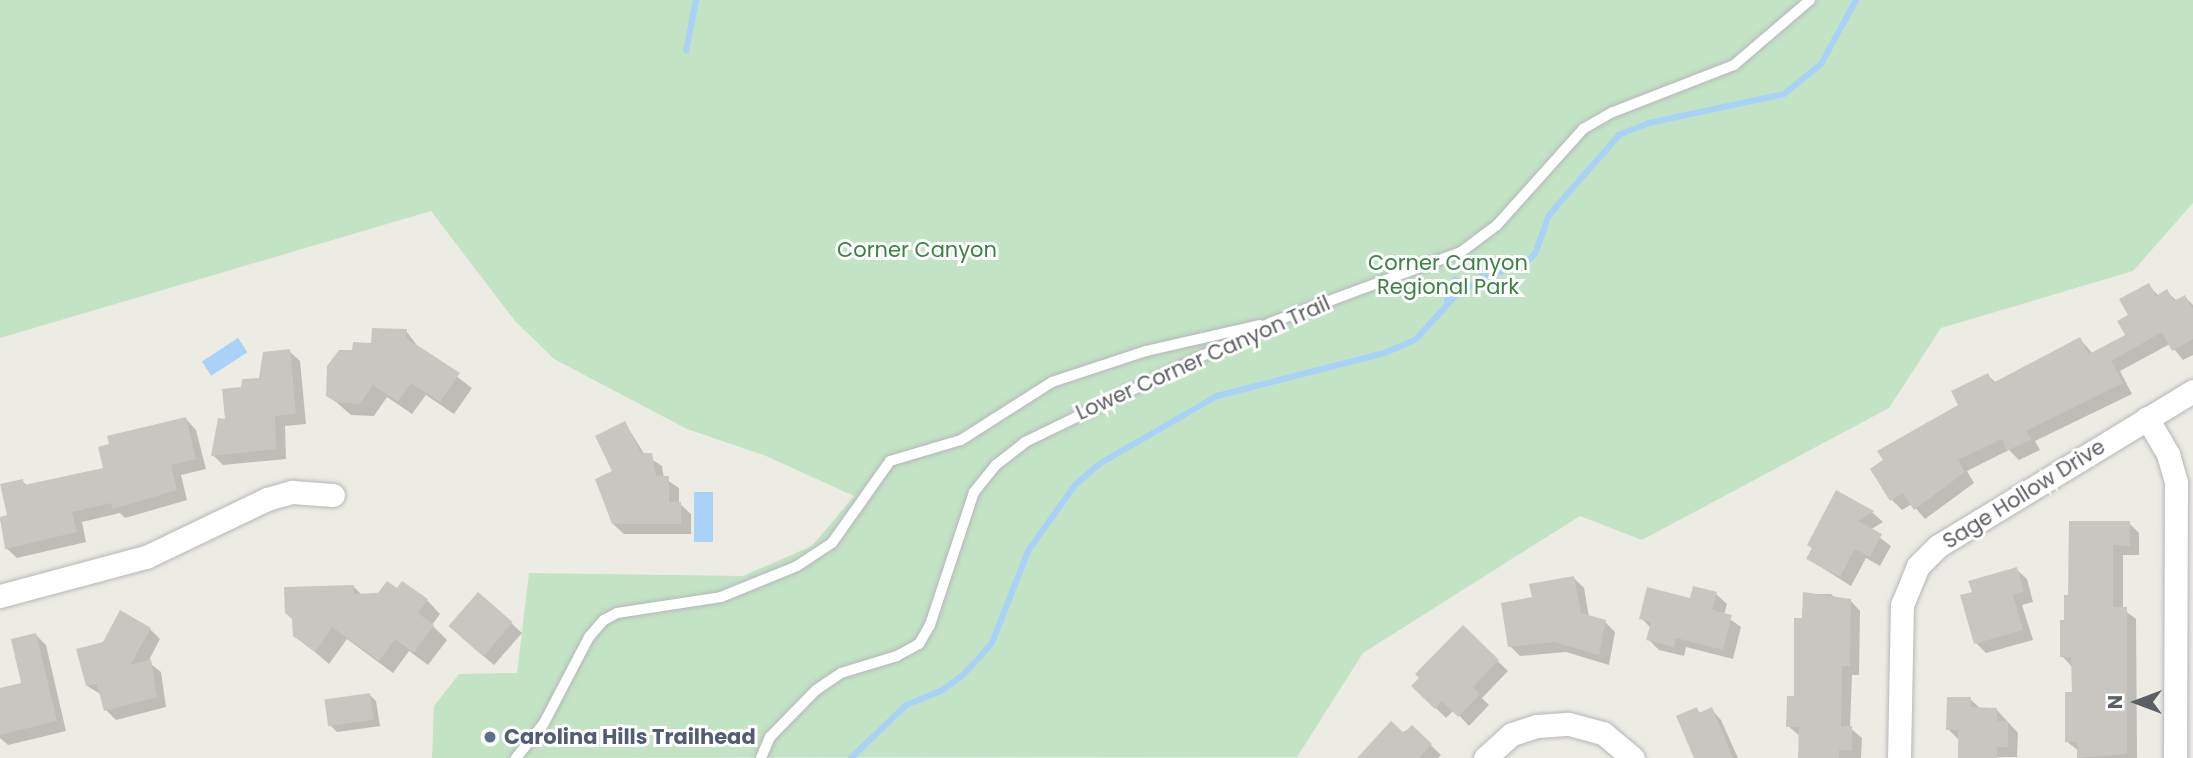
<!DOCTYPE html>
<style>
body{margin:0}
#map{position:relative;width:2193px;height:758px;overflow:hidden;background:#edece4;font-family:Poppins,sans-serif}
div>[style]{position:absolute}
[style*='--x']{left:calc(var(--x)*1px);top:calc(var(--y)*1px);width:calc(var(--w)*1px);rotate:calc(var(--a)*1deg)}
.green>*{inset:0;background:#c3e3c5}
.water>*{inset:0;background:#aad1f7;transform-origin:0 0}
.shadow>*{inset:0;background:#0003}
.stream>*{height:6px;margin:-3px;padding:0 3px;transform-origin:3px;border-radius:3px;background:#aad1f7}
.building>*{inset:0;background:#c9c6c1;transform-origin:0 0}
.roads{filter:drop-shadow(0 0 2px #b4b6ba) drop-shadow(0 0 2px #b4b6ba)}
.service>*{height:10px;margin:-5px;padding:0 5px;transform-origin:5px;border-radius:5px;background:#fff}
.minor>*{height:23px;margin:-11.5px;padding:0 11.5px;transform-origin:11.5px;border-radius:11.5px;background:#fff}
.dots>*{width:19px;height:19px;translate:-50% -50%;box-sizing:border-box;border:4px solid #fff;border-radius:50%}
span{translate:-50% -50%;white-space:nowrap;text-align:center;line-height:1.15;-webkit-text-stroke:6px #fff;paint-order:stroke}
.park-label{font-size:21px;color:#3d8244}
.street-label{font-size:21px;color:#5c5f63}
.service-label{font-size:21px;color:#4e5e75;font-weight:700}
.left{translate:0 -50%;text-align:left}
.north{position:absolute;left:2102px;top:667px;width:70px;height:70px;-webkit-text-stroke:5px #fff;paint-order:stroke;rotate:270deg;font-size:19px;font-weight:700;line-height:28px;text-align:center;color:#5c5f63}
.north::after{content:'';display:block;margin:auto;width:24px;height:32px;background:#5c5f63;clip-path:polygon(50% 0,100% 100%,50% 72%,0 100%)}
</style>
<div id="map">
<div class="green">
<div style="clip-path:polygon(0 0,2193px 0,2193px 203px,2133px 271px,1941px 328px,1889px 408px,1642px 540px,1580px 516px,1363px 653px,1297px 757px,432px 758px,434px 706px,459px 674px,517px 673px,529px 573px,743px 576px,812px 546px,854px 496px,766px 456px,687px 429px,554px 359px,515px 321px,431px 211px,0 338px)"></div>
</div>
<div class="water">
<div style="clip-path:polygon(1487px 259px,1502px 287px,1494px 291px,1478px 273px,1478px 264px)"></div>
<div style="left:238px;top:338px;width:17px;height:43px;rotate:57deg"></div>
<div style="left:694px;top:492px;width:19px;height:50px"></div>
</div>
<div class="shadow">
<div style="clip-path:polygon(2148px 285px,2159px 296px,2167px 292px,2177px 301px,2185px 297px,2193px 305px,2193px 355px,2183px 360px,2170px 344px,2120px 371px,2132px 394px,2035px 441px,2040px 450px,2019px 460px,2009px 450px,1967px 471px,1974px 483px,1925px 519px,1912px 504px,1902px 510px,1892px 500px,1960px 405px,1988px 375px,1996px 383px,2080px 339px,2093px 354px,2127px 335px,2130px 315px)"></div>
<div style="clip-path:polygon(406px 331px,420px 349px,472px 388px,454px 414px,426px 395px,412px 414px,387px 397px,374px 416px,351px 415px,328px 395px,354px 352px)"></div>
<div style="clip-path:polygon(289px 351px,300px 361px,306px 424px,285px 426px,286px 459px,223px 465px,213px 455px,243px 389px,260px 379px)"></div>
<div style="clip-path:polygon(186px 419px,196px 430px,206px 469px,181px 475px,187px 500px,125px 518px,120px 513px,82px 522px,86px 542px,17px 558px,6px 548px,0 519px,9px 517px,22px 481px,28px 486px,105px 469px)"></div>
<div style="clip-path:polygon(625px 423px,645px 455px,662px 466px,664px 478px,679px 488px,679px 503px,691px 514px,691px 534px,624px 534px,613px 524px,614px 472px)"></div>
<div style="clip-path:polygon(1837px 493px,1873px 513px,1883px 522px,1870px 530px,1891px 546px,1880px 566px,1866px 558px,1851px 586px,1808px 559px,1813px 550px,1809px 545px)"></div>
<div style="clip-path:polygon(2129px 523px,2139px 533px,2139px 555px,2123px 555px,2123px 609px,2136px 619px,2137px 758px,2079px 758px,2079px 751px,2066px 741px,2074px 694px,2073px 668px,2062px 656px,2070px 596px)"></div>
<div style="clip-path:polygon(2016px 569px,2027px 579px,2033px 602px,2022px 605px,2033px 640px,1986px 653px,1976px 643px,1974px 593px)"></div>
<div style="clip-path:polygon(1574px 578px,1584px 588px,1589px 617px,1605px 622px,1615px 632px,1609px 665px,1566px 652px,1520px 656px,1510px 646px,1534px 599px)"></div>
<div style="clip-path:polygon(353px 586px,362px 595px,397px 590px,427px 600px,440px 614px,432px 625px,447px 640px,428px 665px,409px 651px,393px 673px,347px 639px,329px 664px,295px 635px)"></div>
<div style="clip-path:polygon(1716px 594px,1727px 604px,1724px 615px,1741px 627px,1733px 659px,1686px 647px,1684px 656px,1659px 650px,1648px 639px,1651px 628px,1641px 618px)"></div>
<div style="clip-path:polygon(1804px 594px,1831px 594px,1837px 600px,1850px 600px,1860px 611px,1859px 675px,1852px 675px,1850px 728px,1862px 738px,1861px 758px,1801px 758px,1801px 737px,1788px 726px,1796px 698px)"></div>
<div style="clip-path:polygon(511px 623px,522px 633px,494px 665px,461px 637px)"></div>
<div style="clip-path:polygon(1463px 628px,1508px 671px,1482px 698px,1489px 705px,1469px 726px,1454px 710px,1446px 718px,1413px 686px)"></div>
<div style="clip-path:polygon(150px 629px,160px 639px,148px 662px,161px 672px,166px 707px,116px 720px,106px 710px,102px 695px,87px 686px)"></div>
<div style="clip-path:polygon(36px 635px,46px 645px,66px 731px,8px 745px,0 738px,0 689px,23px 684px)"></div>
<div style="clip-path:polygon(369px 694px,376px 701px,380px 726px,337px 732px,330px 725px)"></div>
<div style="clip-path:polygon(1970px 699px,1981px 709px,1996px 709px,2018px 733px,2017px 757px,1960px 758px,1958px 739px,1948px 729px)"></div>
<div style="clip-path:polygon(1697px 709px,1701px 714px,1711px 709px,1721px 720px,1738px 758px,1695px 758px)"></div>
<div style="clip-path:polygon(1412px 727px,1441px 755px,1438px 758px,1359px 758px)"></div>
</div>
<div class="stream">
<div style="--x:686;--y:51;--w:52;--a:-78.9"></div>
<div style="--x:1447;--y:300;--w:22;--a:-69"></div>
<div style="--x:851;--y:758;--w:76;--a:-43.9"></div>
<div style="--x:906;--y:705;--w:38;--a:-22"></div>
<div style="--x:941;--y:691;--w:27;--a:-36"></div>
<div style="--x:963;--y:675;--w:43;--a:-47.8"></div>
<div style="--x:992;--y:643;--w:99;--a:-68.6"></div>
<div style="--x:1028;--y:551;--w:81;--a:-54.5"></div>
<div style="--x:1075;--y:485;--w:32;--a:-41"></div>
<div style="--x:1099;--y:464;--w:136;--a:-30"></div>
<div style="--x:1217;--y:396;--w:173;--a:-14.4"></div>
<div style="--x:1385;--y:353;--w:34;--a:-24"></div>
<div style="--x:1416;--y:339;--w:62;--a:-47.6"></div>
<div style="--x:1458;--y:293;--w:42;--a:-28.4"></div>
<div style="--x:1495;--y:273;--w:30;--a:-15"></div>
<div style="--x:1524;--y:265;--w:16;--a:-45"></div>
<div style="--x:1535;--y:254;--w:41;--a:-70.3"></div>
<div style="--x:1549;--y:215;--w:106;--a:-48.8"></div>
<div style="--x:1619;--y:135;--w:32;--a:-22"></div>
<div style="--x:1649;--y:123;--w:138;--a:-12.1"></div>
<div style="--x:1784;--y:94;--w:48;--a:-39"></div>
<div style="--x:1821;--y:64;--w:73;--a:-61.3"></div>
</div>
<div class="building">
<div style="clip-path:polygon(2149px 283px,2156px 296px,2167px 289px,2174px 301px,2185px 295px,2193px 309px,2193px 339px,2172px 351px,2162px 332px,2111px 361px,2123px 383px,2026px 431px,2031px 439px,2007px 451px,2002px 439px,1958px 460px,1965px 472px,1914px 510px,1903px 493px,1890px 501px,1870px 469px,1883px 460px,1877px 451px,1958px 405px,1951px 391px,1988px 373px,1993px 383px,2080px 337px,2089px 354px,2125px 335px,2117px 321px,2128px 315px,2119px 299px)"></div>
<div style="clip-path:polygon(372px 328px,407px 329px,406px 338px,460px 373px,440px 402px,411px 383px,398px 402px,373px 385px,360px 404px,336px 402px,326px 396px,327px 366px,339px 350px,352px 350px,353px 342px,371px 343px)"></div>
<div style="clip-path:polygon(290px 349px,296px 414px,275px 416px,276px 449px,211px 456px,218px 418px,225px 419px,222px 389px,241px 387px,242px 379px,259px 378px,263px 352px)"></div>
<div style="clip-path:polygon(186px 417px,196px 459px,171px 465px,177px 490px,113px 509px,111px 503px,72px 512px,77px 532px,5px 549px,0 517px,7px 515px,0 484px,23px 479px,24px 485px,103px 468px,98px 447px,109px 444px,107px 436px)"></div>
<div style="clip-path:polygon(625px 421px,641px 453px,652px 453px,656px 476px,669px 476px,669px 502px,681px 502px,681px 524px,612px 524px,595px 479px,612px 471px,595px 436px)"></div>
<div style="clip-path:polygon(1836px 490px,1874px 511px,1858px 521px,1882px 534px,1870px 557px,1855px 549px,1840px 577px,1806px 559px,1812px 548px,1807px 545px)"></div>
<div style="clip-path:polygon(2069px 521px,2130px 521px,2130px 546px,2113px 545px,2113px 607px,2127px 607px,2127px 754px,2077px 758px,2077px 742px,2065px 742px,2065px 692px,2072px 692px,2071px 657px,2060px 657px,2060px 620px,2064px 620px,2064px 595px,2068px 595px)"></div>
<div style="clip-path:polygon(2017px 567px,2024px 591px,2013px 595px,2023px 630px,1974px 644px,1960px 595px,1972px 592px,1968px 581px)"></div>
<div style="clip-path:polygon(1574px 576px,1581px 613px,1606px 620px,1599px 655px,1554px 642px,1508px 647px,1501px 603px,1532px 597px,1529px 584px)"></div>
<div style="clip-path:polygon(387px 581px,397px 588px,402px 581px,428px 599px,418px 613px,434px 625px,414px 653px,395px 639px,379px 661px,332px 627px,315px 652px,293px 636px,292px 619px,285px 613px,284px 587px,354px 585px,354px 594px,378px 593px)"></div>
<div style="clip-path:polygon(1693px 586px,1717px 592px,1712px 610px,1732px 615px,1723px 650px,1676px 638px,1674px 647px,1646px 640px,1651px 622px,1639px 619px,1647px 587px,1690px 598px)"></div>
<div style="left:478px;top:592px;width:46px;height:45px;rotate:41deg"></div>
<div style="clip-path:polygon(1803px 592px,1851px 599px,1850px 666px,1842px 666px,1841px 726px,1852px 726px,1852px 751px,1839px 750px,1839px 758px,1798px 758px,1799px 727px,1786px 727px,1787px 696px,1794px 696px,1794px 618px,1802px 618px)"></div>
<div style="clip-path:polygon(120px 610px,151px 628px,130px 665px,151px 659px,157px 697px,104px 711px,97px 684px,86px 686px,76px 649px,103px 642px)"></div>
<div style="clip-path:polygon(1463px 625px,1499px 660px,1473px 687px,1480px 694px,1458px 717px,1442px 701px,1435px 709px,1411px 686px,1419px 678px,1415px 674px)"></div>
<div style="clip-path:polygon(36px 633px,57px 721px,0 735px,0 688px,21px 683px,11px 639px)"></div>
<div style="left:370px;top:693px;width:27px;height:46px;rotate:82deg"></div>
<div style="clip-path:polygon(1947px 697px,1971px 697px,1971px 707px,1997px 708px,1997px 721px,2008px 721px,2008px 747px,1997px 747px,1997px 758px,1958px 758px,1958px 730px,1946px 730px)"></div>
<div style="clip-path:polygon(1697px 707px,1699px 713px,1712px 707px,1733px 758px,1694px 758px,1676px 716px)"></div>
<div style="clip-path:polygon(1391px 721px,1404px 733px,1412px 725px,1432px 744px,1419px 758px,1357px 758px)"></div>
</div>
<div class="roads">
<div class="service">
<div style="--x:516;--y:758;--w:45;--a:-51.3"></div>
<div style="--x:544;--y:723;--w:97;--a:-62.4"></div>
<div style="--x:589;--y:637;--w:23;--a:-49"></div>
<div style="--x:604;--y:620;--w:15;--a:-28"></div>
<div style="--x:617;--y:613;--w:105;--a:-8.7"></div>
<div style="--x:721;--y:597;--w:82;--a:-22.2"></div>
<div style="--x:797;--y:566;--w:42;--a:-33.3"></div>
<div style="--x:832;--y:543;--w:100;--a:-54.7"></div>
<div style="--x:890;--y:461;--w:74;--a:-16.5"></div>
<div style="--x:961;--y:440;--w:108;--a:-32.5"></div>
<div style="--x:1052;--y:382;--w:99;--a:-18.3"></div>
<div style="--x:1146;--y:351;--w:117;--a:-12.8"></div>
<div style="--x:761;--y:758;--w:23;--a:-67"></div>
<div style="--x:770;--y:737;--w:66;--a:-45.6"></div>
<div style="--x:816;--y:690;--w:30;--a:-34"></div>
<div style="--x:841;--y:673;--w:59;--a:-16.9"></div>
<div style="--x:897;--y:656;--w:25;--a:-29"></div>
<div style="--x:919;--y:644;--w:22;--a:-60"></div>
<div style="--x:930;--y:625;--w:140;--a:-71.7"></div>
<div style="--x:974;--y:492;--w:35;--a:-51"></div>
<div style="--x:996;--y:465;--w:37;--a:-38"></div>
<div style="--x:1025;--y:442;--w:272;--a:-25.9"></div>
<div style="--x:1270;--y:323;--w:204;--a:-20.4"></div>
<div style="--x:1461;--y:252;--w:45;--a:-36.9"></div>
<div style="--x:1497;--y:225;--w:129;--a:-48.1"></div>
<div style="--x:1583;--y:129;--w:34;--a:-30"></div>
<div style="--x:1613;--y:112;--w:130;--a:-21.2"></div>
<div style="--x:1734;--y:65;--w:100;--a:-40.5"></div>
</div>
<div class="minor">
<div style="--x:2147;--y:418;--w:42;--a:59.7"></div>
<div style="--x:2168;--y:454;--w:29;--a:74"></div>
<div style="--x:2176;--y:482;--w:276;--a:90.2"></div>
<div style="--x:0;--y:596;--w:151;--a:-15"></div>
<div style="--x:146;--y:557;--w:134;--a:-25.6"></div>
<div style="--x:267;--y:499;--w:26;--a:-16"></div>
<div style="--x:292;--y:492;--w:41;--a:4.2"></div>
<div style="--x:1485;--y:758;--w:36;--a:-42"></div>
<div style="--x:1512;--y:734;--w:26;--a:-18"></div>
<div style="--x:1537;--y:726;--w:32;--a:-4"></div>
<div style="--x:1569;--y:724;--w:35;--a:15"></div>
<div style="--x:1603;--y:733;--w:39;--a:40"></div>
<div style="--x:1899;--y:758;--w:153;--a:-88.9"></div>
<div style="--x:1902;--y:605;--w:42;--a:-67.7"></div>
<div style="--x:1918;--y:566;--w:28;--a:-45"></div>
<div style="--x:1938;--y:546;--w:298;--a:-31.3"></div>
</div>
</div>
<div class="dots">
<div style="left:490px;top:737px;background:#5c6f8a"></div>
</div>
<div class="park-label">
<span style="left:917px;top:250px">Corner Canyon</span>
<span style="left:1448px;top:275px">Corner Canyon<br>Regional Park</span>
</div>
<div class="street-label">
<span style="left:1203px;top:358px;rotate:-24deg">Lower Corner Canyon Trail</span>
<span style="left:2024px;top:494px;rotate:-32deg">Sage Hollow Drive</span>
</div>
<div class="service-label">
<span class="left" style="left:504px;top:737px">Carolina Hills Trailhead</span>
</div>
<div class="north">N</div>
</div>
